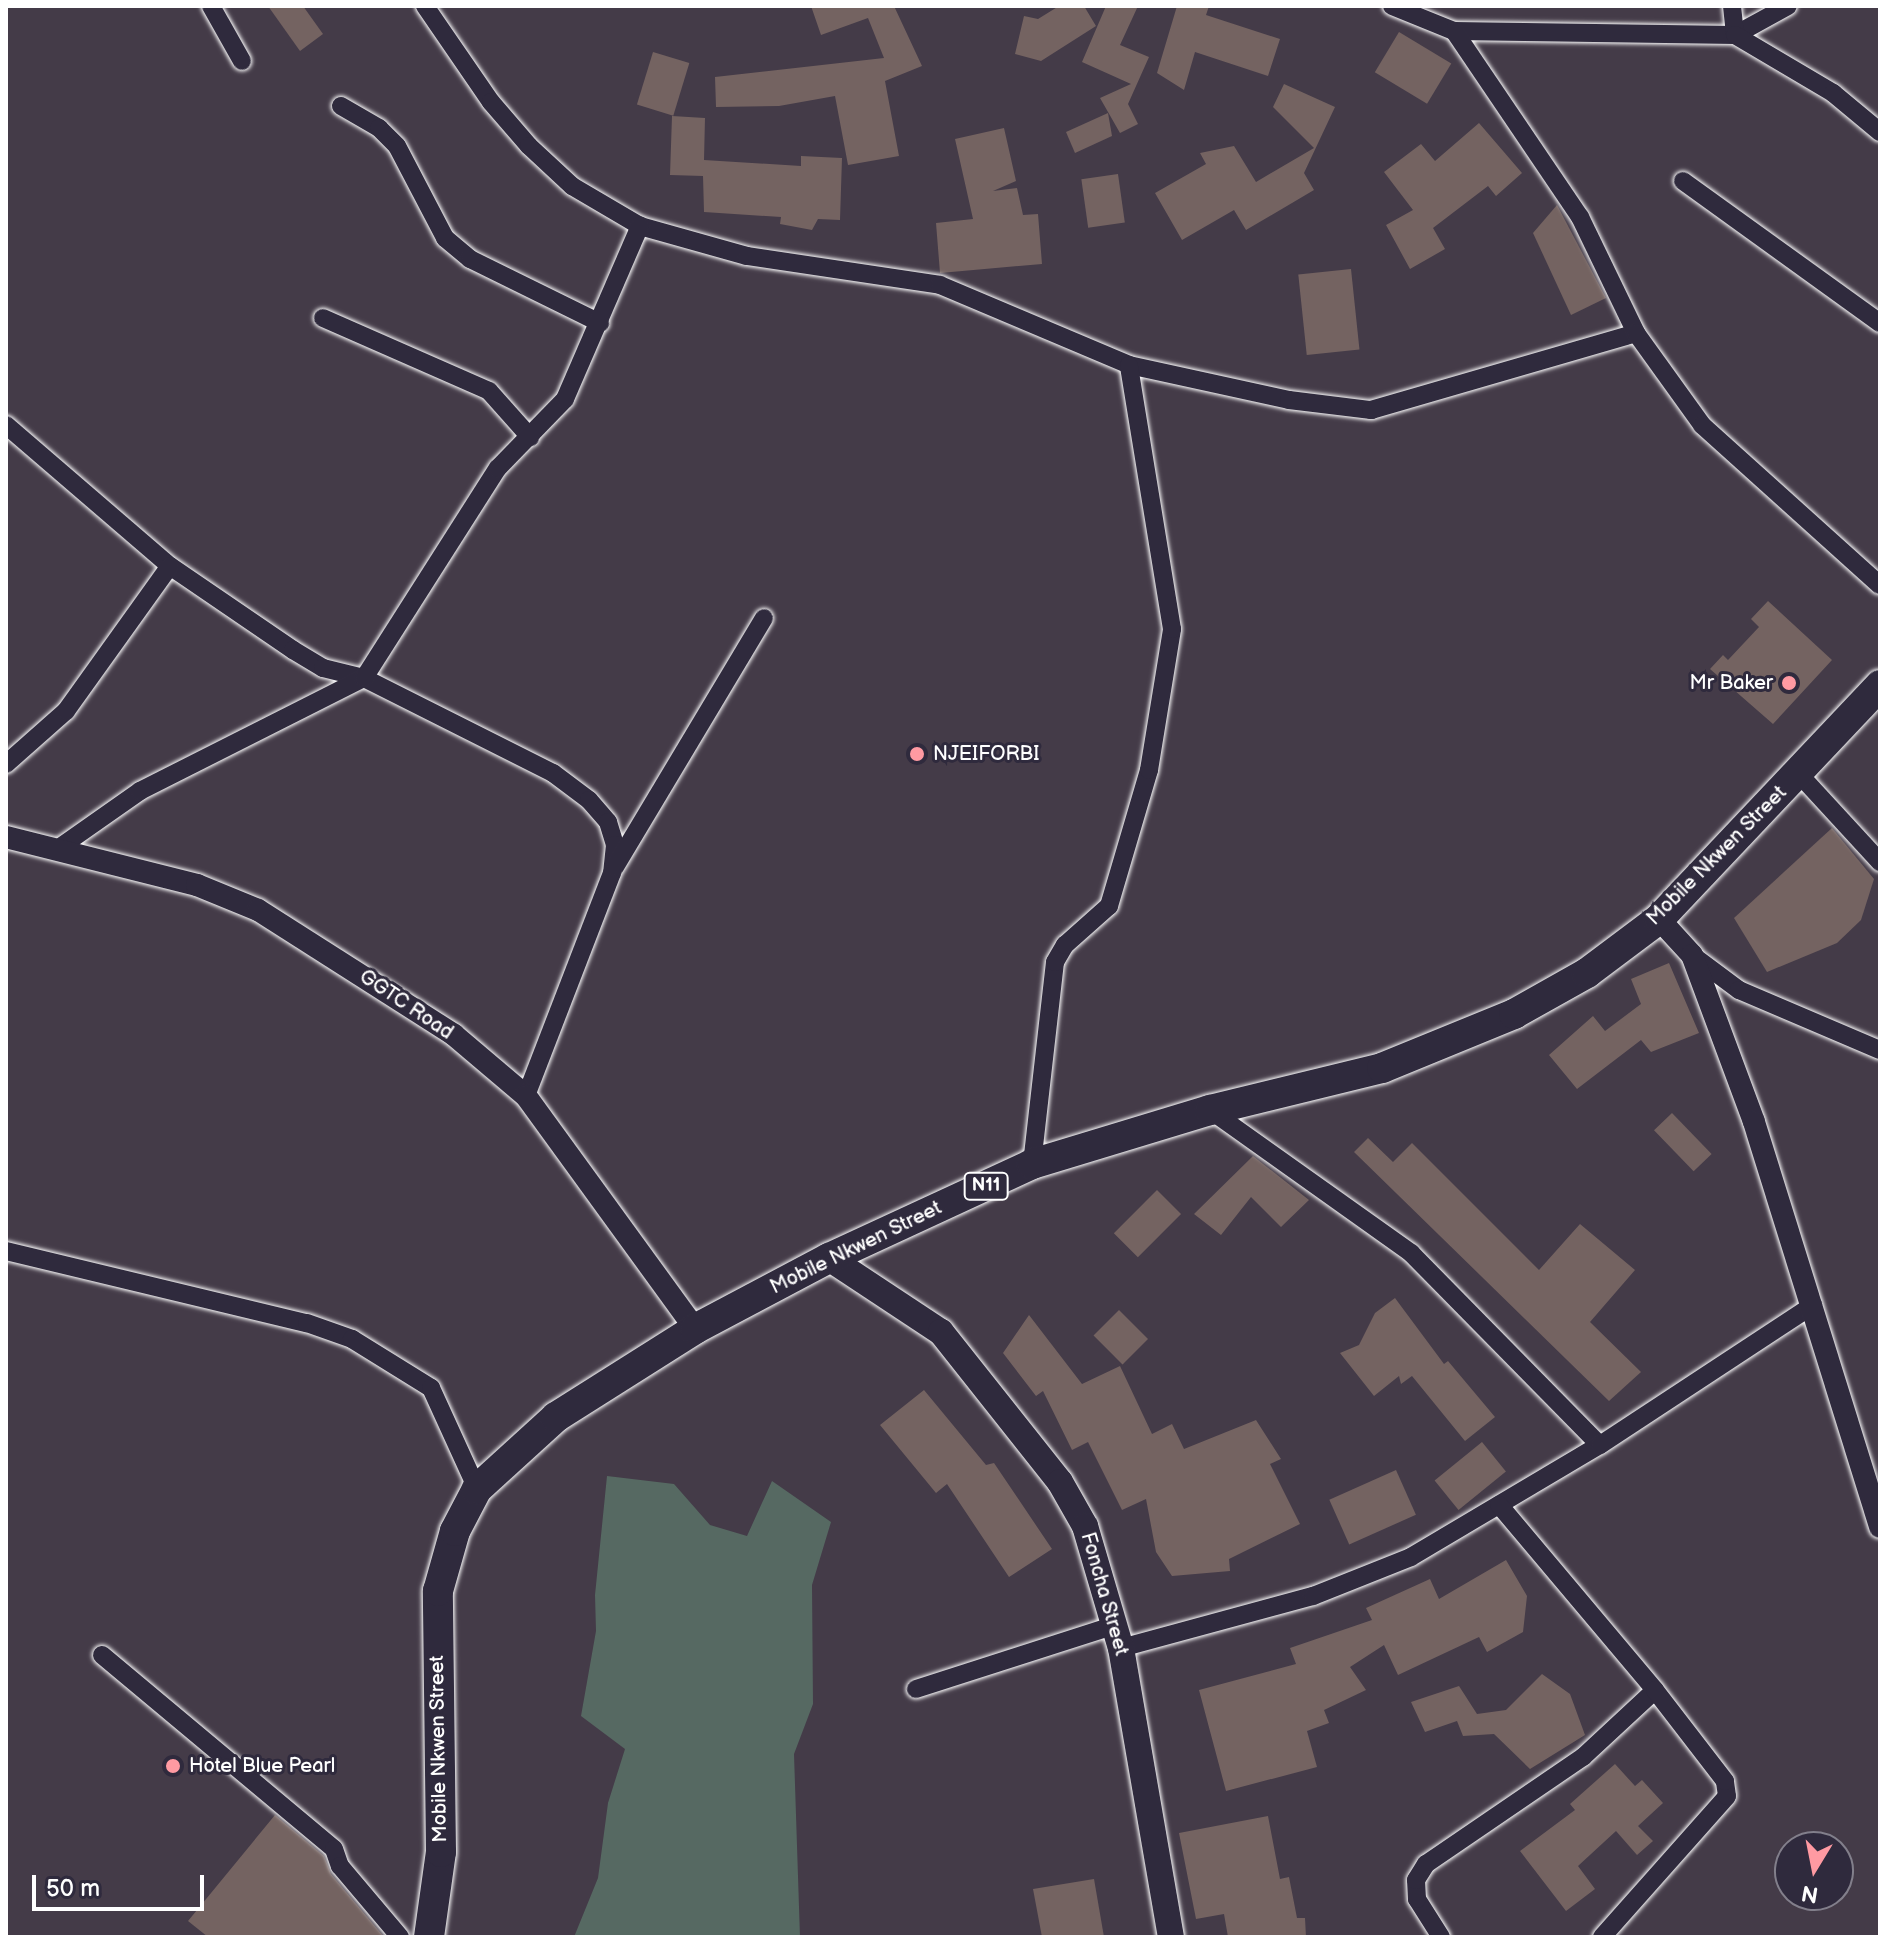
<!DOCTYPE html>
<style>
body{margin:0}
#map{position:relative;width:1886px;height:1943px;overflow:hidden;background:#443b48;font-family:"Balsamiq Sans",sans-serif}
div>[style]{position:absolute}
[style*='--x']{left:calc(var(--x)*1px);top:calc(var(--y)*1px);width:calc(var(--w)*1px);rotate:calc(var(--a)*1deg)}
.green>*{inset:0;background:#566962}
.building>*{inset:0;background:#746361;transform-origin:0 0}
.roads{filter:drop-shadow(0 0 2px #fff) drop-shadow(0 0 2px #fff)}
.minor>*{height:18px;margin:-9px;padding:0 9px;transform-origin:9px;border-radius:9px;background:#2f2a3d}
.tertiary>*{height:22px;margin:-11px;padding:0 11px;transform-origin:11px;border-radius:11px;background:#2f2a3d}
.secondary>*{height:26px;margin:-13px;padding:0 13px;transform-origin:13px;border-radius:13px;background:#2f2a3d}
.trunk>*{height:30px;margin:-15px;padding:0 15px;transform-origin:15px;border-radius:15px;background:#2f2a3d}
.dots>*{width:22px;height:22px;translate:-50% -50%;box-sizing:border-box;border:4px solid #2f2a3d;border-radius:50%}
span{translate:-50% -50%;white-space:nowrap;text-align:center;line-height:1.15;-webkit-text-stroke:6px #2f2a3d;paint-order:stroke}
.shield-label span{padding:2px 6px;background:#2f2a3d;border:2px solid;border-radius:6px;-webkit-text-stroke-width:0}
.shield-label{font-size:18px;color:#fff;font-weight:700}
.poi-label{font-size:20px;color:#fff}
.right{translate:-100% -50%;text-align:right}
.left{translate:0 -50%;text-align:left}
.street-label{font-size:20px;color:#fff}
.frame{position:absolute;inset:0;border:8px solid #fff;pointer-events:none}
.north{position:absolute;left:1774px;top:1831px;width:80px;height:80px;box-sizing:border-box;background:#2f2a3d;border:2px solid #827f8b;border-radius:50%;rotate:190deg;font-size:22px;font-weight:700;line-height:32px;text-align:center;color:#fff}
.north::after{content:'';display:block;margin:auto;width:28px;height:36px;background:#ff9aa2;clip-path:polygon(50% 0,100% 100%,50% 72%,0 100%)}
.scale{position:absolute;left:32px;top:1875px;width:172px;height:36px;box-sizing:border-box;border:4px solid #fff;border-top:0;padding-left:10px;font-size:24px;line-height:28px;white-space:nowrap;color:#fff;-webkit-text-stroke:6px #2f2a3d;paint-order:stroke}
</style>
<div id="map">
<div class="green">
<div style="clip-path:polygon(607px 1476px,674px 1484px,710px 1525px,747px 1536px,772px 1481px,831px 1522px,812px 1585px,813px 1704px,794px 1754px,800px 1937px,574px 1937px,598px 1878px,608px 1803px,625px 1749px,581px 1716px,596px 1631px,595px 1595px)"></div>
</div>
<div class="building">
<div style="clip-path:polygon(268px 6px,303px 6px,323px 34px,300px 51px)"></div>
<div style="clip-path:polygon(811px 6px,894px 6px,922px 66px,885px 81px,899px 156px,848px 165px,835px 96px,779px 106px,716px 107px,715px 77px,884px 58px,868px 18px,821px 35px)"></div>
<div style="clip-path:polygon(1059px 6px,1084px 6px,1096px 26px,1041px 61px,1015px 54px,1024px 16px,1038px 19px)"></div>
<div style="clip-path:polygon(1106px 6px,1138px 6px,1120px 45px,1149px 57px,1128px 104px,1138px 124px,1120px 133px,1100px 98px,1131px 84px,1082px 62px)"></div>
<div style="clip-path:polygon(1177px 6px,1209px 6px,1206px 15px,1280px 39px,1268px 76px,1195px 52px,1184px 90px,1157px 73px)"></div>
<div style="left:1399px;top:32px;width:61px;height:47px;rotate:31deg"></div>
<div style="left:653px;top:52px;width:38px;height:55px;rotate:17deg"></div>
<div style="clip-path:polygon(1284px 84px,1335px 107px,1304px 173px,1314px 190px,1246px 230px,1234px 210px,1182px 240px,1155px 193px,1206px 164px,1200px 153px,1234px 146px,1256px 182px,1314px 148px,1273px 107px)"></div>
<div style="clip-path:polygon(1108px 113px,1112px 136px,1075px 153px,1066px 132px)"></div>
<div style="clip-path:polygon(672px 116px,705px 118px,704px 160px,801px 166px,801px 156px,842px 158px,840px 220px,818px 219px,812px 230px,780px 224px,781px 217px,704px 212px,703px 176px,670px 175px)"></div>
<div style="clip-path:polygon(1479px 123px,1522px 173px,1496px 196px,1488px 186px,1433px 228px,1445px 249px,1410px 269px,1386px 225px,1413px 210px,1384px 172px,1421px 144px,1435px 161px)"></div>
<div style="clip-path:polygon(1004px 128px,1016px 181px,993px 191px,1017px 188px,1023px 215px,1038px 214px,1042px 264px,940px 273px,936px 223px,973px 219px,955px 139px)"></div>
<div style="left:1118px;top:174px;width:49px;height:37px;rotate:82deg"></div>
<div style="clip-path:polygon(1557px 205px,1606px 298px,1571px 315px,1533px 233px)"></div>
<div style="left:1351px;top:269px;width:81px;height:53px;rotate:84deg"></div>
<div style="clip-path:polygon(1768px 601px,1832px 660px,1773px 724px,1710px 669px,1723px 655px,1728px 660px,1759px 627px,1751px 619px)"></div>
<div style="clip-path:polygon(1832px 828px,1874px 879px,1861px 920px,1837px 943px,1767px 972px,1734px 918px)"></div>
<div style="clip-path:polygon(1669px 963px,1699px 1033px,1651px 1052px,1641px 1040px,1577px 1089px,1549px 1055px,1593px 1016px,1605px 1031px,1641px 1004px,1631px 979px)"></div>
<div style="left:1672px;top:1113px;width:57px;height:25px;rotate:46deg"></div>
<div style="clip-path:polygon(1368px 1138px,1393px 1162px,1412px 1143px,1539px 1270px,1580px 1224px,1635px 1270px,1590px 1322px,1641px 1372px,1609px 1401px,1354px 1152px)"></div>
<div style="clip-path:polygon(1253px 1156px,1309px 1200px,1281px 1227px,1251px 1197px,1221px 1235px,1194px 1214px)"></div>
<div style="left:1157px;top:1190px;width:34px;height:61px;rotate:45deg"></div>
<div style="clip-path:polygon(1395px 1298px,1444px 1364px,1448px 1361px,1495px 1417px,1465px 1441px,1412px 1376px,1401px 1384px,1399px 1376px,1374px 1396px,1340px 1353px,1359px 1345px,1375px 1313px)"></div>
<div style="left:1119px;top:1310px;width:41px;height:36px;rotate:45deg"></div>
<div style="clip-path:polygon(1029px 1315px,1082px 1384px,1120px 1366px,1152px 1434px,1172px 1424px,1184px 1449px,1256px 1420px,1281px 1459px,1270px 1464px,1300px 1524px,1229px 1559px,1230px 1571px,1172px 1576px,1156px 1552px,1146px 1499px,1122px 1510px,1088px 1442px,1072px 1450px,1043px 1391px,1036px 1396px,1003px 1353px)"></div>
<div style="clip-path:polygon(924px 1390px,986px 1465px,994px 1463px,1052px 1549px,1009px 1577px,947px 1484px,936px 1493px,880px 1425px)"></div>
<div style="left:1482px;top:1442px;width:38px;height:61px;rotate:51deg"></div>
<div style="left:1396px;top:1470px;width:49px;height:73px;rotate:66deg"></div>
<div style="clip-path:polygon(1506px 1560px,1527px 1596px,1523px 1632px,1487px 1652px,1479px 1637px,1398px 1675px,1384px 1645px,1350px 1667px,1366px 1690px,1324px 1710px,1329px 1723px,1307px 1731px,1317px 1767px,1226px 1791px,1199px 1690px,1296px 1664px,1290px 1648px,1372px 1620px,1366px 1608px,1430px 1579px,1439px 1599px)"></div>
<div style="clip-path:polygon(1542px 1674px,1570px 1694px,1585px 1735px,1530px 1769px,1494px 1734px,1463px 1736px,1457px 1721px,1425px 1732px,1411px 1702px,1459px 1686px,1477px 1714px,1506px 1710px)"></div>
<div style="clip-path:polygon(1615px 1764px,1635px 1786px,1642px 1780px,1663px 1803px,1638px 1826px,1653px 1841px,1637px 1855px,1616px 1831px,1578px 1866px,1595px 1889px,1566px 1911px,1520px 1851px,1575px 1810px,1570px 1804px)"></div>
<div style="clip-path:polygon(275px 1815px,324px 1856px,331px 1874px,384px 1937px,208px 1937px,188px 1921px)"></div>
<div style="clip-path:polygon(1268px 1816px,1280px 1879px,1289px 1877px,1297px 1918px,1305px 1918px,1306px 1937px,1228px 1937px,1224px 1914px,1196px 1919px,1179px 1833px)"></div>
<div style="clip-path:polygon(1094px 1879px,1104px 1937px,1042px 1937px,1033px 1889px)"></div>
</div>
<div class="roads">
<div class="minor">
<div style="--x:211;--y:6;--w:63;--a:60.6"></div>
<div style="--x:425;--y:6;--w:116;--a:55.5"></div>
<div style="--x:491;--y:102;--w:58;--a:49.2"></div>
<div style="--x:529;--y:146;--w:59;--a:42.9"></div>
<div style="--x:572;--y:186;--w:79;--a:30.5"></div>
<div style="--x:640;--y:226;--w:111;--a:15.7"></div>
<div style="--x:747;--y:256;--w:195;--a:8.5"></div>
<div style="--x:940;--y:285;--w:205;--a:22.9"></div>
<div style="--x:1129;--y:365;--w:164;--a:12.3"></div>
<div style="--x:1289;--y:400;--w:83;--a:7"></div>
<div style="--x:1371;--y:410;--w:276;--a:-16.2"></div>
<div style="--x:1392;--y:6;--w:67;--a:22"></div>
<div style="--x:1454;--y:31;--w:281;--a:0.8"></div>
<div style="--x:1735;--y:35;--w:60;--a:-28.7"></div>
<div style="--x:1732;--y:6;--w:29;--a:84"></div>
<div style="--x:1735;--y:35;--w:114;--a:30.6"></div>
<div style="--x:1833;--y:93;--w:61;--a:39.7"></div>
<div style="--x:1454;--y:31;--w:225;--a:55.9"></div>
<div style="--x:1580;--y:217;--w:129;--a:64.2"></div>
<div style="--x:1636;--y:333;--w:113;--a:54.3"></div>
<div style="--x:1702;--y:425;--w:239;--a:42"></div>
<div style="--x:341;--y:106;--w:44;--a:30.1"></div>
<div style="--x:379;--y:128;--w:25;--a:45"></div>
<div style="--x:397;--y:146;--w:104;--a:62.4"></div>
<div style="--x:445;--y:238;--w:33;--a:40"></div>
<div style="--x:470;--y:259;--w:145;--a:26.2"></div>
<div style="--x:1683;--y:181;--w:243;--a:35.8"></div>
<div style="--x:323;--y:318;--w:181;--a:23.7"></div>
<div style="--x:489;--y:391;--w:62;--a:48.3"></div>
<div style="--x:6;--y:425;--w:216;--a:40.7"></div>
<div style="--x:170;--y:566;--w:149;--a:34.3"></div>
<div style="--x:293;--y:650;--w:35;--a:31"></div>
<div style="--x:323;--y:668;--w:42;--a:13.7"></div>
<div style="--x:364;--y:678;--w:212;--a:26.7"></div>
<div style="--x:553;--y:773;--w:45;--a:36.9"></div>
<div style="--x:589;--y:800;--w:29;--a:49"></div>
<div style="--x:608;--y:822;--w:24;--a:73"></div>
<div style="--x:615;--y:845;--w:28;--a:96"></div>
<div style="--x:612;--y:873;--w:239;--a:111.1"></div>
<div style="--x:6;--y:764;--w:80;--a:-41.5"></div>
<div style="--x:66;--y:711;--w:178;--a:-54.4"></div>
<div style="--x:1799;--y:774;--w:120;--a:47.4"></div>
<div style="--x:56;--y:850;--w:103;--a:-35.1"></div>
<div style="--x:140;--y:791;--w:251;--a:-26.8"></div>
<div style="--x:364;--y:678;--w:249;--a:-57.5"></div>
<div style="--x:498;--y:468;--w:96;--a:-45.8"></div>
<div style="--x:565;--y:399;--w:189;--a:-66.6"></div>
<div style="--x:615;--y:867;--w:290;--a:-59.1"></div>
<div style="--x:1692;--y:955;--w:59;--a:36.7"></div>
<div style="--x:1739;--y:990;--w:153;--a:23.1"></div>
<div style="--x:1210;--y:1110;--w:247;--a:35.4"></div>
<div style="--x:1411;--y:1253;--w:269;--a:45.5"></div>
<div style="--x:1032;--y:1164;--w:203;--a:-83.5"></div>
<div style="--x:1055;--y:962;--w:20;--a:-60"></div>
<div style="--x:1065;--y:945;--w:59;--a:-41.6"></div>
<div style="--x:1109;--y:906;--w:142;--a:-73.6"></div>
<div style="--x:1149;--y:770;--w:143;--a:-80.7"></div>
<div style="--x:1172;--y:629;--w:267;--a:-99.3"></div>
<div style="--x:6;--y:1251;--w:309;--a:13.5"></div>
<div style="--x:307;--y:1323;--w:48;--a:19.6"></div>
<div style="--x:352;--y:1339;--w:93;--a:31.8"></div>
<div style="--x:431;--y:1388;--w:111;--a:65.5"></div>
<div style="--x:1121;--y:1648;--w:199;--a:-15.2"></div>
<div style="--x:1313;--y:1596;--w:105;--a:-21.7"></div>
<div style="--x:1411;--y:1557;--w:220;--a:-30.7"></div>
<div style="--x:1600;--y:1445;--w:255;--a:-33.3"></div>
<div style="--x:102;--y:1655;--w:302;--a:39.9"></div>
<div style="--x:334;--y:1849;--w:18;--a:71"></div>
<div style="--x:340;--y:1866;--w:93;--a:49.8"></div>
<div style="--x:916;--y:1689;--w:209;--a:-17.8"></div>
<div style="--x:1441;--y:1937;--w:45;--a:-122.3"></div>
<div style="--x:1417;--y:1899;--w:19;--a:-93"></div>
<div style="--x:1416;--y:1880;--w:19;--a:-58"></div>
<div style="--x:1426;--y:1864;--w:190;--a:-34.3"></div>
<div style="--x:1583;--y:1757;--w:98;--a:-42.9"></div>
<div style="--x:1655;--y:1690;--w:242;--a:-130.1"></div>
<div style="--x:1602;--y:1937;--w:188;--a:-48.4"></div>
<div style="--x:1727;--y:1796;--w:15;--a:-98"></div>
<div style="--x:1725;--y:1781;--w:115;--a:-127.6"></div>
</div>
<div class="tertiary">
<div style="--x:6;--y:837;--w:197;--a:14.1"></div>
<div style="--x:197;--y:885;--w:66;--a:22.3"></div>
<div style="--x:258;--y:910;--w:232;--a:32.5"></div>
<div style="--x:454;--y:1035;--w:94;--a:40.3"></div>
<div style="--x:526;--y:1096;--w:288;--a:54"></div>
<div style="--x:1659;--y:919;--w:49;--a:47.5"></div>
<div style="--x:1692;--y:955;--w:178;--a:69.6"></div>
<div style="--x:1754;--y:1122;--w:424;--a:72.7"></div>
</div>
<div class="secondary">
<div style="--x:829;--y:1258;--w:134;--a:33.5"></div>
<div style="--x:941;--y:1332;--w:191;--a:51.6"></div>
<div style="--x:1060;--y:1482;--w:51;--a:60.4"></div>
<div style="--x:1085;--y:1526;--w:127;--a:73.6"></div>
<div style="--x:1121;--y:1648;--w:293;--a:80.2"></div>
</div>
<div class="trunk">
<div style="--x:429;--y:1937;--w:86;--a:-82"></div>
<div style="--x:441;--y:1852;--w:261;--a:-90.7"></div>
<div style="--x:438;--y:1591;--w:62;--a:-74.2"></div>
<div style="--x:455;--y:1531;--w:47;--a:-62.4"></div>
<div style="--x:477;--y:1489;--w:107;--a:-42.3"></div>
<div style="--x:556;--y:1417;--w:165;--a:-32.3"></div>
<div style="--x:695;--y:1329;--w:152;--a:-27.9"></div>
<div style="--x:829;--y:1258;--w:224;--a:-24.8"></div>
<div style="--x:1032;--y:1164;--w:186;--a:-16.9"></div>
<div style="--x:1210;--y:1110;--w:177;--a:-13.7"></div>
<div style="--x:1382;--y:1068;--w:143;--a:-22.2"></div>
<div style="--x:1514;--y:1014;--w:84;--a:-29.3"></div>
<div style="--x:1587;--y:973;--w:90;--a:-36.9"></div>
<div style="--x:1659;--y:919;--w:322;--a:-46.6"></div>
</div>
</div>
<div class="dots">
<div style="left:1789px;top:683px;background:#ff9aa2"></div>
<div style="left:917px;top:754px;background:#ff9aa2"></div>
<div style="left:173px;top:1766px;background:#ff9aa2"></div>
</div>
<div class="shield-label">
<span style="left:986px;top:1186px">N11</span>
</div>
<div class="poi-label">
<span class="right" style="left:1773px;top:683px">Mr Baker</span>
<span class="left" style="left:933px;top:754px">NJEIFORBI</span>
<span class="left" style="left:189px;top:1766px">Hotel Blue Pearl</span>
</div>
<div class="street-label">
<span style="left:1717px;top:856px;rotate:-45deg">Mobile Nkwen Street</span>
<span style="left:406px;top:1005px;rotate:34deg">GGTC Road</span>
<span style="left:856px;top:1248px;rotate:-26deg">Mobile Nkwen Street</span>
<span style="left:1104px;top:1594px;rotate:74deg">Foncha Street</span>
<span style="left:439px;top:1749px;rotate:-91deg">Mobile Nkwen Street</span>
</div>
<div class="frame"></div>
<div class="north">N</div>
<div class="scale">50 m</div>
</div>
